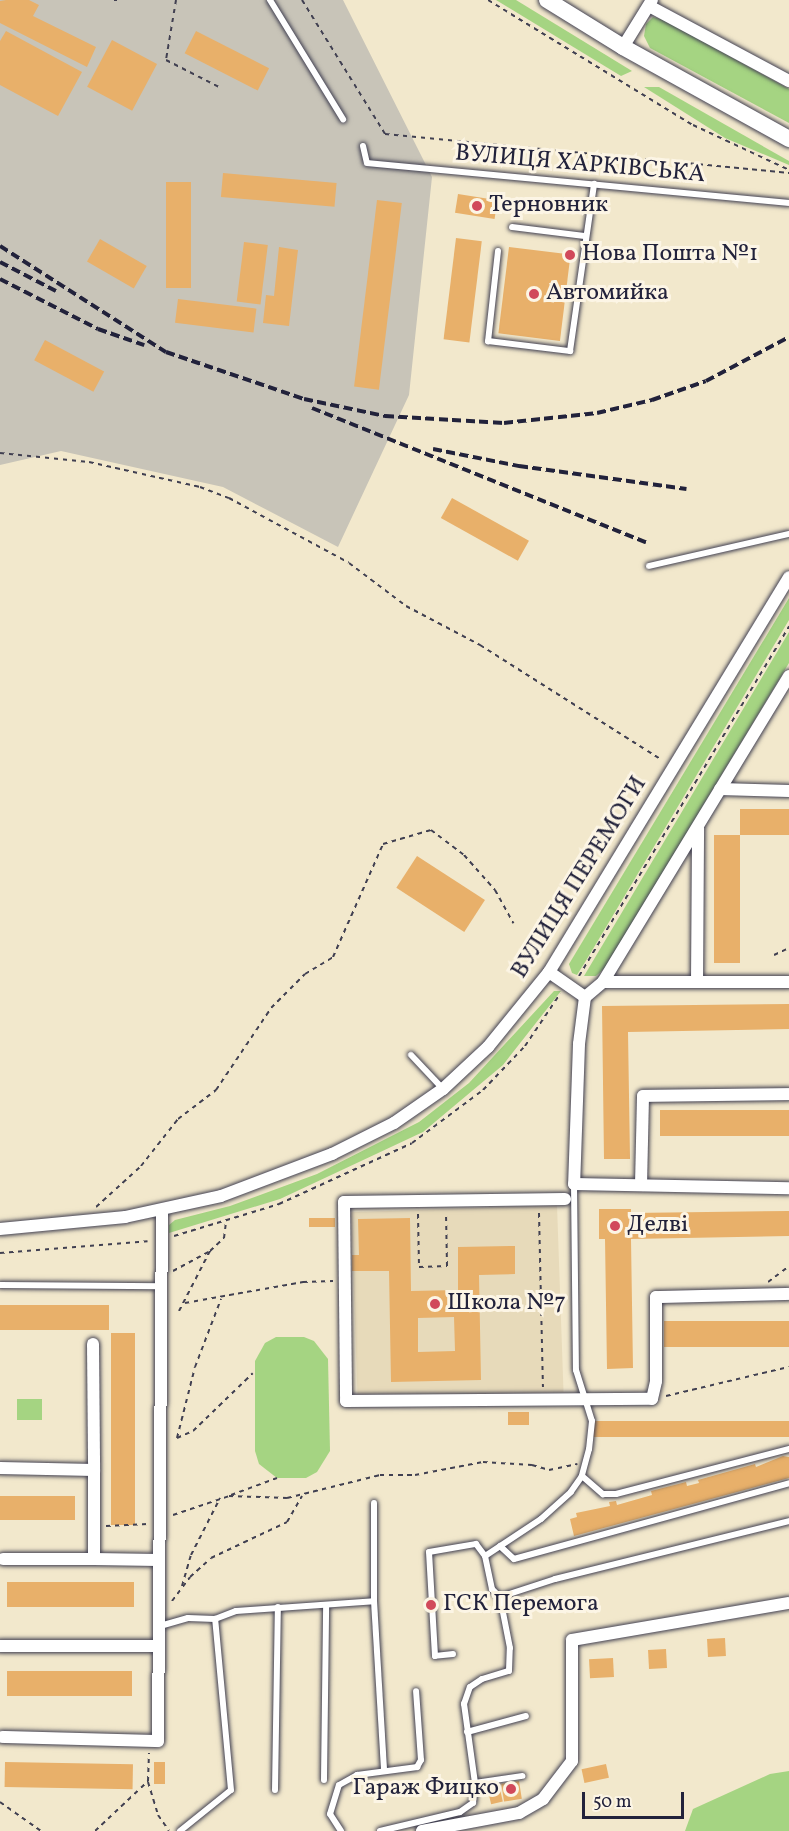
<!DOCTYPE html>
<meta charset="utf-8">
<style>
body{margin:0}
#map{position:relative;width:789px;height:1831px;overflow:hidden;background:#f2e8cc;font-family:Vollkorn,serif}
div>[style]{position:absolute}
[style*='--x']{left:calc(var(--x)*1px);top:calc(var(--y)*1px);width:calc(var(--w)*1px);rotate:calc(var(--a)*1deg)}
.built>*{inset:0;background:#e7daba;transform-origin:0 0}
.industrial>*{inset:0;background:#c8c4b8}
.green>*{inset:0;background:#a5d482;transform-origin:0 0}
.building>*{inset:0;background:#e8b06a;transform-origin:0 0}
.path>*{height:2px;margin-top:-1px;transform-origin:0;background:repeating-linear-gradient(90deg,#414051 0 4.5px,transparent 0 9px)}
.roads{filter:drop-shadow(0 0 2px #414051) drop-shadow(0 0 2px #414051)}
.lane>*{height:6px;margin:-3px;padding:0 3px;transform-origin:3px;border-radius:3px;background:#fff}
.street>*{height:12px;margin:-6px;padding:0 6px;transform-origin:6px;border-radius:6px;background:#fff}
.secondary>*{height:16px;margin:-8px;padding:0 8px;transform-origin:8px;border-radius:8px;background:#fff}
.rail>*{height:4px;margin-top:-2px;transform-origin:0;background:repeating-linear-gradient(90deg,#22223b 0 9px,transparent 0 13.5px)}
.dots>*{width:16px;height:16px;translate:-50% -50%;box-sizing:border-box;border:3px solid #fcf5e5;border-radius:50%}
span{translate:-50% -50%;white-space:nowrap;text-align:center;line-height:1.15;-webkit-text-stroke:6px #fcf5e5;paint-order:stroke}
.street-label{font-size:24px;color:#22223b}
.poi-label{font-size:24px;color:#22223b}
.left{translate:0 -50%;text-align:left}
.right{translate:-100% -50%;text-align:right}
.scale{position:absolute;left:582px;top:1792px;width:102px;height:27px;box-sizing:border-box;border:3px solid #22223b;border-top:0;padding-left:8px;font-size:18px;line-height:21px;white-space:nowrap;color:#22223b;-webkit-text-stroke:4px #fcf5e5;paint-order:stroke}
</style>
<div id="map">
<div class="built">
<div style="left:557px;top:1205px;width:187px;height:206px;rotate:88deg"></div>
</div>
<div class="industrial">
<div style="clip-path:polygon(0 0,343px 0,432px 177px,409px 395px,338px 547px,223px 487px,61px 451px,0 465px)"></div>
</div>
<div class="green">
<div style="clip-path:polygon(496px 0,516px 0,632px 71px,621px 76px)"></div>
<div style="clip-path:polygon(653px 17px,664px 20px,789px 89px,789px 123px,650px 48px,644px 36px,646px 24px)"></div>
<div style="clip-path:polygon(644px 87px,659px 87px,789px 161px,789px 165px,725px 138px)"></div>
<div style="clip-path:polygon(789px 598px,789px 620px,587px 959px,577px 975px,572px 973px,569px 964px)"></div>
<div style="clip-path:polygon(789px 632px,789px 663px,605px 968px,596px 976px,584px 976px)"></div>
<div style="clip-path:polygon(554px 991px,561px 991px,503px 1065px,423px 1132px,280px 1199px,169px 1233px,169px 1225px,175px 1220px,230px 1206px,317px 1174px,419px 1122px,469px 1083px)"></div>
<div style="clip-path:polygon(276px 1337px,304px 1337px,314px 1341px,328px 1359px,330px 1451px,317px 1472px,306px 1478px,277px 1478px,259px 1464px,255px 1451px,255px 1361px,265px 1343px)"></div>
<div style="left:17px;top:1399px;width:25px;height:21px"></div>
<div style="clip-path:polygon(789px 1771px,789px 1831px,685px 1831px,693px 1809px,770px 1774px)"></div>
</div>
<div class="building">
<div style="clip-path:polygon(6px 0,29px 0,39px 5px,33px 16px,96px 47px,87px 67px,0 23px,0 1px)"></div>
<div style="clip-path:polygon(6px 31px,82px 72px,58px 116px,0 85px,0 41px)"></div>
<div style="left:196px;top:31px;width:82px;height:25px;rotate:27deg"></div>
<div style="left:112px;top:40px;width:51px;height:53px;rotate:28deg"></div>
<div style="left:223px;top:173px;width:114px;height:24px;rotate:5deg"></div>
<div style="left:166px;top:182px;width:25px;height:106px"></div>
<div style="left:458px;top:194px;width:40px;height:19px;rotate:9deg"></div>
<div style="left:377px;top:200px;width:25px;height:188px;rotate:7deg"></div>
<div style="left:456px;top:238px;width:26px;height:102px;rotate:7deg"></div>
<div style="left:100px;top:239px;width:54px;height:26px;rotate:30deg"></div>
<div style="left:244px;top:242px;width:24px;height:60px;rotate:7deg"></div>
<div style="clip-path:polygon(279px 247px,298px 250px,289px 326px,263px 323px,266px 295px,274px 296px)"></div>
<div style="left:509px;top:247px;width:62px;height:87px;rotate:7deg"></div>
<div style="left:178px;top:299px;width:79px;height:24px;rotate:7deg"></div>
<div style="left:45px;top:340px;width:67px;height:23px;rotate:28deg"></div>
<div style="left:452px;top:498px;width:88px;height:23px;rotate:29deg"></div>
<div style="left:740px;top:809px;width:49px;height:26px"></div>
<div style="left:714px;top:835px;width:26px;height:128px"></div>
<div style="left:417px;top:856px;width:81px;height:38px;rotate:33deg"></div>
<div style="clip-path:polygon(789px 1004px,789px 1029px,628px 1032px,630px 1159px,604px 1159px,602px 1006px)"></div>
<div style="left:789px;top:1110px;width:26px;height:129px;rotate:90deg"></div>
<div style="clip-path:polygon(599px 1209px,631px 1209px,631px 1213px,789px 1211px,789px 1236px,631px 1239px,633px 1368px,607px 1369px,605px 1239px,599px 1239px)"></div>
<div style="left:309px;top:1218px;width:26px;height:9px"></div>
<div style="clip-path:polygon(evenodd,410px 1218px,411px 1291px,458px 1290px,458px 1247px,515px 1246px,515px 1274px,479px 1275px,481px 1380px,391px 1382px,389px 1271px,352px 1271px,352px 1255px,359px 1255px,358px 1219px,410px 1218px,454px 1317px,455px 1351px,418px 1352px,418px 1318px,454px 1317px)"></div>
<div style="left:0;top:1305px;width:109px;height:25px"></div>
<div style="left:789px;top:1321px;width:26px;height:125px;rotate:90deg"></div>
<div style="left:111px;top:1333px;width:24px;height:192px"></div>
<div style="left:529px;top:1412px;width:13px;height:21px;rotate:90deg"></div>
<div style="left:789px;top:1421px;width:16px;height:200px;rotate:90deg"></div>
<div style="clip-path:polygon(783px 1456px,789px 1457px,789px 1478px,574px 1536px,570px 1519px,577px 1517px,576px 1513px,610px 1506px,609px 1502px,616px 1501px,617px 1505px,652px 1495px,651px 1491px,686px 1482px,687px 1486px,699px 1483px,698px 1480px,755px 1464px,756px 1467px)"></div>
<div style="left:0;top:1496px;width:75px;height:24px"></div>
<div style="left:134px;top:1582px;width:25px;height:127px;rotate:90deg"></div>
<div style="left:725px;top:1638px;width:18px;height:18px;rotate:87deg"></div>
<div style="left:666px;top:1649px;width:19px;height:18px;rotate:87deg"></div>
<div style="left:613px;top:1658px;width:19px;height:24px;rotate:87deg"></div>
<div style="left:7px;top:1671px;width:125px;height:25px"></div>
<div style="left:5px;top:1762px;width:128px;height:25px;rotate:1deg"></div>
<div style="left:154px;top:1762px;width:11px;height:22px"></div>
<div style="left:606px;top:1764px;width:14px;height:25px;rotate:78deg"></div>
<div style="left:519px;top:1781px;width:18px;height:18px;rotate:81deg"></div>
<div style="left:499px;top:1785px;width:17px;height:12px;rotate:77deg"></div>
</div>
<div class="path">
<div style="--x:114;--y:0;--w:3;--a:0"></div>
<div style="--x:176;--y:0;--w:61;--a:99.5"></div>
<div style="--x:166;--y:60;--w:62;--a:27"></div>
<div style="--x:302;--y:0;--w:158;--a:58.2"></div>
<div style="--x:385;--y:134;--w:406;--a:5.5"></div>
<div style="--x:488;--y:0;--w:240;--a:31.4"></div>
<div style="--x:693;--y:125;--w:106;--a:25.1"></div>
<div style="--x:0;--y:453;--w:89;--a:5.8"></div>
<div style="--x:89;--y:462;--w:114;--a:12.7"></div>
<div style="--x:200;--y:487;--w:31;--a:21"></div>
<div style="--x:229;--y:498;--w:136;--a:28.4"></div>
<div style="--x:349;--y:563;--w:71;--a:37"></div>
<div style="--x:406;--y:606;--w:84;--a:27.8"></div>
<div style="--x:480;--y:645;--w:215;--a:32.3"></div>
<div style="--x:774;--y:955;--w:17;--a:-25"></div>
<div style="--x:579;--y:976;--w:408;--a:-59"></div>
<div style="--x:96;--y:1207;--w:61;--a:-42.3"></div>
<div style="--x:141;--y:1166;--w:60;--a:-51.8"></div>
<div style="--x:178;--y:1119;--w:48;--a:-37.3"></div>
<div style="--x:216;--y:1090;--w:99;--a:-56.1"></div>
<div style="--x:271;--y:1008;--w:48;--a:-45"></div>
<div style="--x:305;--y:974;--w:33;--a:-31"></div>
<div style="--x:333;--y:957;--w:124;--a:-66.1"></div>
<div style="--x:383;--y:844;--w:50;--a:-16.3"></div>
<div style="--x:431;--y:830;--w:41;--a:37.1"></div>
<div style="--x:464;--y:855;--w:47;--a:48.5"></div>
<div style="--x:495;--y:890;--w:38;--a:61"></div>
<div style="--x:539;--y:1213;--w:174;--a:88.7"></div>
<div style="--x:418;--y:1214;--w:53;--a:88.9"></div>
<div style="--x:419;--y:1267;--w:28;--a:-2"></div>
<div style="--x:447;--y:1266;--w:52;--a:-91.1"></div>
<div style="--x:174;--y:1236;--w:110;--a:-16.9"></div>
<div style="--x:279;--y:1204;--w:146;--a:-24.6"></div>
<div style="--x:412;--y:1143;--w:89;--a:-36.7"></div>
<div style="--x:483;--y:1090;--w:61;--a:-46.3"></div>
<div style="--x:525;--y:1046;--w:63;--a:-56.1"></div>
<div style="--x:0;--y:1253;--w:148;--a:-4.6"></div>
<div style="--x:173;--y:1271;--w:42;--a:-28.4"></div>
<div style="--x:768;--y:1282;--w:26;--a:-37"></div>
<div style="--x:185;--y:1303;--w:120;--a:-10.1"></div>
<div style="--x:303;--y:1282;--w:30;--a:-2"></div>
<div style="--x:179;--y:1311;--w:68;--a:-62.7"></div>
<div style="--x:210;--y:1251;--w:19;--a:-43"></div>
<div style="--x:224;--y:1238;--w:16;--a:-83"></div>
<div style="--x:666;--y:1396;--w:126;--a:-13.3"></div>
<div style="--x:177;--y:1438;--w:73;--a:-75.8"></div>
<div style="--x:195;--y:1367;--w:73;--a:-69.1"></div>
<div style="--x:177;--y:1438;--w:17;--a:-24"></div>
<div style="--x:193;--y:1431;--w:83;--a:-44"></div>
<div style="--x:231;--y:1495;--w:49;--a:-20.3"></div>
<div style="--x:173;--y:1515;--w:59;--a:-18.7"></div>
<div style="--x:229;--y:1496;--w:58;--a:2"></div>
<div style="--x:287;--y:1498;--w:96;--a:-13.9"></div>
<div style="--x:380;--y:1475;--w:35;--a:0"></div>
<div style="--x:415;--y:1475;--w:69;--a:-10.8"></div>
<div style="--x:483;--y:1462;--w:49;--a:3.5"></div>
<div style="--x:532;--y:1465;--w:18;--a:16"></div>
<div style="--x:549;--y:1470;--w:29;--a:-12"></div>
<div style="--x:106;--y:1526;--w:42;--a:-2.7"></div>
<div style="--x:182;--y:1586;--w:32;--a:-74"></div>
<div style="--x:191;--y:1555;--w:64;--a:-63"></div>
<div style="--x:172;--y:1601;--w:30;--a:-53"></div>
<div style="--x:190;--y:1577;--w:28;--a:-42"></div>
<div style="--x:211;--y:1558;--w:84;--a:-25.3"></div>
<div style="--x:287;--y:1522;--w:30;--a:-60"></div>
<div style="--x:148;--y:1782;--w:34;--a:73"></div>
<div style="--x:158;--y:1815;--w:19;--a:55"></div>
<div style="--x:0;--y:1802;--w:50;--a:35.3"></div>
<div style="--x:95;--y:1831;--w:73;--a:-43.3"></div>
<div style="--x:148;--y:1781;--w:28;--a:-88"></div>
</div>
<div class="roads">
<div class="lane">
<div style="--x:270;--y:0;--w:140;--a:58.5"></div>
<div style="--x:363;--y:146;--w:17;--a:77"></div>
<div style="--x:367;--y:163;--w:424;--a:5.4"></div>
<div style="--x:512;--y:227;--w:73;--a:7.1"></div>
<div style="--x:498;--y:251;--w:91;--a:96.3"></div>
<div style="--x:488;--y:341;--w:83;--a:7"></div>
<div style="--x:570;--y:351;--w:169;--a:-81.8"></div>
<div style="--x:649;--y:566;--w:144;--a:-12.9"></div>
<div style="--x:411;--y:1055;--w:47;--a:46.7"></div>
<div style="--x:574;--y:1184;--w:186;--a:89.4"></div>
<div style="--x:576;--y:1370;--w:53;--a:72.6"></div>
<div style="--x:592;--y:1421;--w:28;--a:96"></div>
<div style="--x:589;--y:1449;--w:28;--a:105"></div>
<div style="--x:582;--y:1476;--w:19;--a:125"></div>
<div style="--x:571;--y:1492;--w:40;--a:138"></div>
<div style="--x:541;--y:1519;--w:67;--a:146.5"></div>
<div style="--x:485;--y:1556;--w:34;--a:78"></div>
<div style="--x:492;--y:1589;--w:11;--a:45"></div>
<div style="--x:500;--y:1597;--w:58;--a:-18.1"></div>
<div style="--x:555;--y:1579;--w:241;--a:-13.9"></div>
<div style="--x:0;--y:1285;--w:163;--a:0.4"></div>
<div style="--x:582;--y:1476;--w:28;--a:41"></div>
<div style="--x:603;--y:1494;--w:13;--a:0"></div>
<div style="--x:616;--y:1494;--w:179;--a:-14.6"></div>
<div style="--x:500;--y:1546;--w:19;--a:43"></div>
<div style="--x:514;--y:1559;--w:285;--a:-15.4"></div>
<div style="--x:374;--y:1601;--w:170;--a:86.6"></div>
<div style="--x:160;--y:1626;--w:29;--a:-16"></div>
<div style="--x:188;--y:1618;--w:27;--a:2"></div>
<div style="--x:215;--y:1619;--w:22;--a:-21"></div>
<div style="--x:236;--y:1611;--w:138;--a:-4.1"></div>
<div style="--x:374;--y:1601;--w:98;--a:-90"></div>
<div style="--x:453;--y:1654;--w:18;--a:174"></div>
<div style="--x:435;--y:1656;--w:104;--a:-93.3"></div>
<div style="--x:429;--y:1552;--w:48;--a:-9.7"></div>
<div style="--x:476;--y:1544;--w:15;--a:53"></div>
<div style="--x:467;--y:1732;--w:61;--a:-15.2"></div>
<div style="--x:324;--y:1780;--w:173;--a:-89.3"></div>
<div style="--x:475;--y:1783;--w:80;--a:-97.9"></div>
<div style="--x:464;--y:1704;--w:18;--a:-71"></div>
<div style="--x:470;--y:1687;--w:14;--a:-34"></div>
<div style="--x:482;--y:1679;--w:28;--a:-17"></div>
<div style="--x:509;--y:1671;--w:23;--a:-88"></div>
<div style="--x:510;--y:1648;--w:52;--a:-101.1"></div>
<div style="--x:275;--y:1790;--w:183;--a:-89.1"></div>
<div style="--x:180;--y:1831;--w:65;--a:-38.8"></div>
<div style="--x:231;--y:1790;--w:172;--a:-95.3"></div>
<div style="--x:341;--y:1831;--w:20;--a:-123"></div>
<div style="--x:330;--y:1814;--w:30;--a:-73"></div>
<div style="--x:339;--y:1785;--w:21;--a:-29"></div>
<div style="--x:357;--y:1775;--w:61;--a:-7.6"></div>
<div style="--x:417;--y:1767;--w:8;--a:-60"></div>
<div style="--x:421;--y:1760;--w:69;--a:-94.1"></div>
<div style="--x:380;--y:1831;--w:82;--a:-13.4"></div>
<div style="--x:460;--y:1812;--w:16;--a:-35"></div>
<div style="--x:473;--y:1803;--w:20;--a:-84"></div>
<div style="--x:475;--y:1783;--w:48;--a:-8.5"></div>
</div>
<div class="street">
<div style="--x:649;--y:6;--w:159;--a:28.2"></div>
<div style="--x:623;--y:47;--w:55;--a:-58.3"></div>
<div style="--x:789;--y:676;--w:358;--a:121.3"></div>
<div style="--x:603;--y:982;--w:23;--a:140"></div>
<div style="--x:585;--y:997;--w:47;--a:97.3"></div>
<div style="--x:579;--y:1044;--w:140;--a:92"></div>
<div style="--x:574;--y:1184;--w:215;--a:1.1"></div>
<div style="--x:720;--y:789;--w:69;--a:1.7"></div>
<div style="--x:549;--y:972;--w:44;--a:34.8"></div>
<div style="--x:603;--y:982;--w:186;--a:0"></div>
<div style="--x:697;--y:982;--w:154;--a:-89.6"></div>
<div style="--x:641;--y:1185;--w:89;--a:-88.7"></div>
<div style="--x:643;--y:1096;--w:146;--a:-0.8"></div>
<div style="--x:565;--y:1199;--w:221;--a:179.2"></div>
<div style="--x:344;--y:1202;--w:199;--a:89.4"></div>
<div style="--x:346;--y:1401;--w:306;--a:-0.4"></div>
<div style="--x:652;--y:1399;--w:18;--a:-77"></div>
<div style="--x:656;--y:1381;--w:84;--a:-90"></div>
<div style="--x:656;--y:1297;--w:133;--a:-1.3"></div>
<div style="--x:0;--y:1229;--w:126;--a:-5.5"></div>
<div style="--x:125;--y:1217;--w:98;--a:-12.3"></div>
<div style="--x:221;--y:1196;--w:119;--a:-20.7"></div>
<div style="--x:332;--y:1154;--w:69;--a:-26.6"></div>
<div style="--x:394;--y:1123;--w:60;--a:-34.8"></div>
<div style="--x:443;--y:1089;--w:62;--a:-43"></div>
<div style="--x:488;--y:1047;--w:97;--a:-50.9"></div>
<div style="--x:549;--y:972;--w:462;--a:-58.7"></div>
<div style="--x:93;--y:1344;--w:126;--a:89.5"></div>
<div style="--x:0;--y:1468;--w:94;--a:1.2"></div>
<div style="--x:94;--y:1470;--w:89;--a:90"></div>
<div style="--x:94;--y:1559;--w:64;--a:0.9"></div>
<div style="--x:3;--y:1559;--w:91;--a:0"></div>
<div style="--x:0;--y:1646;--w:159;--a:0"></div>
<div style="--x:2;--y:1737;--w:156;--a:1.5"></div>
<div style="--x:158;--y:1741;--w:531;--a:-89.57"></div>
<div style="--x:422;--y:1831;--w:99;--a:-10.5"></div>
<div style="--x:519;--y:1813;--w:28;--a:-30"></div>
<div style="--x:543;--y:1799;--w:48;--a:-52.7"></div>
<div style="--x:572;--y:1761;--w:121;--a:-90"></div>
<div style="--x:572;--y:1640;--w:220;--a:-9.7"></div>
</div>
<div class="secondary">
<div style="--x:547;--y:0;--w:89;--a:31.7"></div>
<div style="--x:623;--y:47;--w:190;--a:29"></div>
</div>
</div>
<div class="rail">
<div style="--x:0;--y:246;--w:197;--a:32.6"></div>
<div style="--x:166;--y:352;--w:146;--a:18.8"></div>
<div style="--x:304;--y:399;--w:83;--a:11.9"></div>
<div style="--x:385;--y:416;--w:119;--a:3.4"></div>
<div style="--x:504;--y:423;--w:94;--a:-6.1"></div>
<div style="--x:597;--y:413;--w:57;--a:-13.3"></div>
<div style="--x:652;--y:400;--w:57;--a:-19.4"></div>
<div style="--x:706;--y:381;--w:94;--a:-27.9"></div>
<div style="--x:0;--y:262;--w:63;--a:27.4"></div>
<div style="--x:0;--y:279;--w:110;--a:27"></div>
<div style="--x:98;--y:329;--w:49;--a:19.2"></div>
<div style="--x:312;--y:408;--w:360;--a:21.9"></div>
<div style="--x:433;--y:449;--w:88;--a:11.2"></div>
<div style="--x:519;--y:466;--w:169;--a:7.8"></div>
</div>
<div class="dots">
<div style="left:477px;top:206px;background:#d1495b"></div>
<div style="left:570px;top:255px;background:#d1495b"></div>
<div style="left:534px;top:294px;background:#d1495b"></div>
<div style="left:615px;top:1226px;background:#d1495b"></div>
<div style="left:435px;top:1304px;background:#d1495b"></div>
<div style="left:431px;top:1605px;background:#d1495b"></div>
<div style="left:511px;top:1789px;background:#d1495b"></div>
</div>
<div class="street-label">
<span style="left:580px;top:165px;rotate:5deg">ВУЛИЦЯ ХАРКІВСЬКА</span>
<span style="left:580px;top:878px;rotate:-58deg">ВУЛИЦЯ ПЕРЕМОГИ</span>
</div>
<div class="poi-label">
<span class="left" style="left:489px;top:206px">Терновник</span>
<span class="left" style="left:582px;top:255px">Нова Пошта №1</span>
<span class="left" style="left:546px;top:294px">Автомийка</span>
<span class="left" style="left:627px;top:1226px">Делві</span>
<span class="left" style="left:447px;top:1304px">Школа №7</span>
<span class="left" style="left:443px;top:1605px">ГСК Перемога</span>
<span class="right" style="left:499px;top:1789px">Гараж Фицко</span>
</div>
<div class="scale">50 m</div>
</div>
